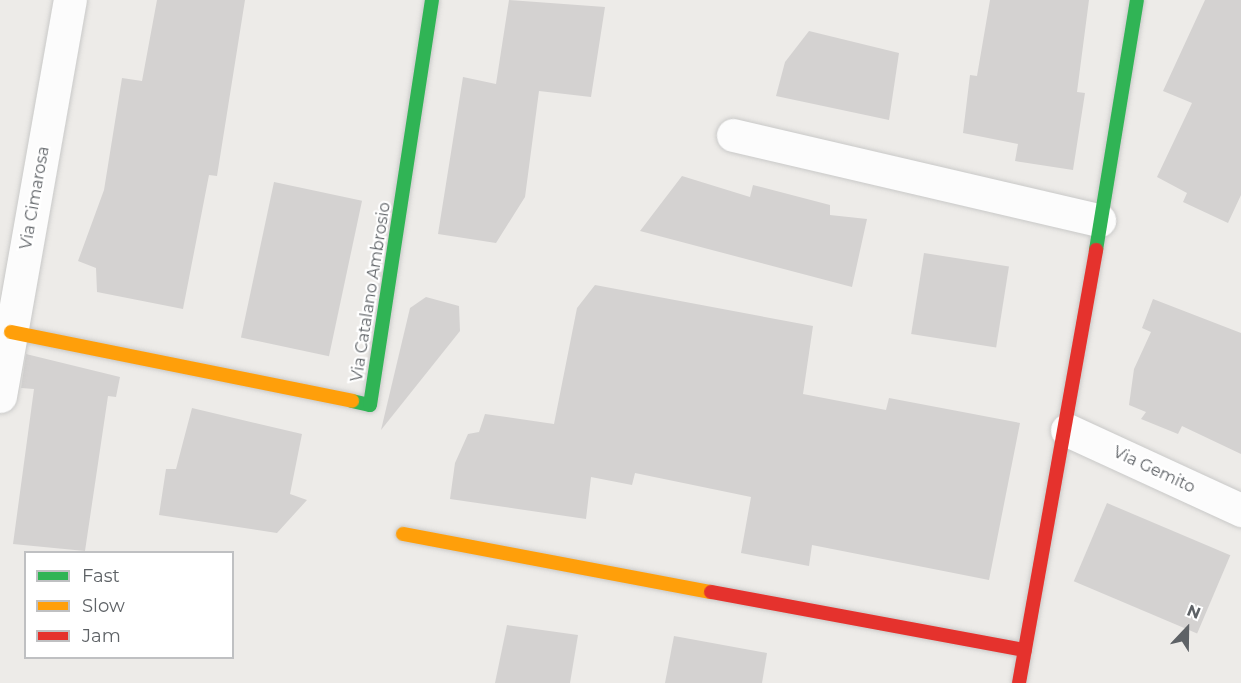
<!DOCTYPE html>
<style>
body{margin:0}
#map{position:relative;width:1241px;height:683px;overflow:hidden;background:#edebe8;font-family:Montserrat,sans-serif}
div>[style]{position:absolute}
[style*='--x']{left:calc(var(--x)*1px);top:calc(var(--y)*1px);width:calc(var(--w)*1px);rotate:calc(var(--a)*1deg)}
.building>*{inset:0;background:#d4d2d1;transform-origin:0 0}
.roads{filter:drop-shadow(0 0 2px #c9c9c8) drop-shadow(0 0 2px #c9c9c8)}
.street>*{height:33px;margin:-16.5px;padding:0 16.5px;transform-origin:16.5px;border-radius:16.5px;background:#fcfcfc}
.fast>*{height:14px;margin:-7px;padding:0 7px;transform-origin:7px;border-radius:7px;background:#30b455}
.slow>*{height:14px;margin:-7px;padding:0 7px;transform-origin:7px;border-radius:7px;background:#ff9f0a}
.jam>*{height:14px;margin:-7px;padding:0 7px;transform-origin:7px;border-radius:7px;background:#e5322d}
span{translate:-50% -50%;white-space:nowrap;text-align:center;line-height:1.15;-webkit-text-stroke:4.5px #fff;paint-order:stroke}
.street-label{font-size:16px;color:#5e6266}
.legend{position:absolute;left:24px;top:551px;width:210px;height:108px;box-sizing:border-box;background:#fff;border:2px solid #bfc0c2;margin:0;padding:8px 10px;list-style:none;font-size:18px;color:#5e6266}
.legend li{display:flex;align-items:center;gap:12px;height:30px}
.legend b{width:30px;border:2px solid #bfc0c2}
.north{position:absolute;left:1157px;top:599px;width:60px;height:60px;-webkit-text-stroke:4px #fff;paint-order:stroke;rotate:22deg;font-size:16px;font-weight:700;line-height:24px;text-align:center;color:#5e6266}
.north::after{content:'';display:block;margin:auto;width:21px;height:27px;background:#5e6266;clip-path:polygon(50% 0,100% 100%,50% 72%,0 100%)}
</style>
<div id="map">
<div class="building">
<div style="clip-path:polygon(157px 0,245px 0,217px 176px,209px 175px,183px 309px,97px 292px,96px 268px,78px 261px,104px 190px,122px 78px,142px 81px)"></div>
<div style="clip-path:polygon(509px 0,605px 7px,591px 97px,539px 91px,525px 197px,496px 243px,438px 234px,463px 77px,496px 84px)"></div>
<div style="clip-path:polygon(990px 0,1089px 0,1077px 92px,1085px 93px,1073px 170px,1015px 161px,1018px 144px,963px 133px,970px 75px,977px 76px)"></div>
<div style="clip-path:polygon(1205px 0,1241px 0,1241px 195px,1228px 223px,1183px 202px,1187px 193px,1157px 177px,1192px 103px,1163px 91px)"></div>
<div style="clip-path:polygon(809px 31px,899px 53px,889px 120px,776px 96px,785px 62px)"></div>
<div style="clip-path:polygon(682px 176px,750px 197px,753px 185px,830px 205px,830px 215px,867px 219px,852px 287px,640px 231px)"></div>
<div style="left:274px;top:182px;width:90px;height:159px;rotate:12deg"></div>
<div style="left:924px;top:253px;width:86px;height:82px;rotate:9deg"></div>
<div style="clip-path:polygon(595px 285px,813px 326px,803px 394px,886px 410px,889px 398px,1020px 423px,989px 580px,812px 545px,809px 566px,741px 553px,751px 497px,635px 473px,632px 485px,591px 477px,586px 519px,450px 499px,455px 463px,468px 434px,479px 432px,485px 414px,554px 424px,577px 308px)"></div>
<div style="clip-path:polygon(426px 297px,459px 306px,460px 331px,381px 430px,410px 308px)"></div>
<div style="clip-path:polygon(1153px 299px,1241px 333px,1241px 454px,1182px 426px,1178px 434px,1141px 419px,1146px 412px,1129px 405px,1134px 369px,1151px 332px,1142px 328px)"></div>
<div style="clip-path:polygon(26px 354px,120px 377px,116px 397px,108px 396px,85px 551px,13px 544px,34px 389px,21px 388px)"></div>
<div style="clip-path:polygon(192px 408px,302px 434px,290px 494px,307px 500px,277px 533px,159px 515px,166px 469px,176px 469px)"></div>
<div style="left:1107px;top:503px;width:134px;height:85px;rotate:23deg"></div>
<div style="clip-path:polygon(507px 625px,578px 635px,570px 683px,495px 683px)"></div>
<div style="clip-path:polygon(674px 636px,767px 653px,762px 683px,665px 683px)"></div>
</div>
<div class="roads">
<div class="street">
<div style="--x:733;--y:135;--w:376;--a:13.1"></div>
<div style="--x:0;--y:396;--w:402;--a:-80"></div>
<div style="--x:1067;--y:430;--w:192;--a:24.7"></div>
</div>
<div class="fast">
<div style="--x:1096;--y:250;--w:253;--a:-80.7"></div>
<div style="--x:352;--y:401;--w:18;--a:13"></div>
<div style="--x:370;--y:405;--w:410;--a:-81.3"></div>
</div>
<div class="slow">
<div style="--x:11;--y:332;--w:348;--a:11.4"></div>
<div style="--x:403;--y:534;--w:313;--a:10.7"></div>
</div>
<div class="jam">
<div style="--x:711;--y:592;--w:319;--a:10.5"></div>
<div style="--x:1019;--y:683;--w:440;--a:-79.9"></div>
</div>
</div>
<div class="street-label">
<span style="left:35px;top:198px;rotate:-80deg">Via Cimarosa</span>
<span style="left:371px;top:292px;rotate:-81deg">Via Catalano Ambrosio</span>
<span style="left:1154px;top:470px;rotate:25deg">Via Gemito</span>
</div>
<ul class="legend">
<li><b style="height:8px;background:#30b455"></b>Fast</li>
<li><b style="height:8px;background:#ff9f0a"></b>Slow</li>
<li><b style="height:8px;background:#e5322d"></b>Jam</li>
</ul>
<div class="north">N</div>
</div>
